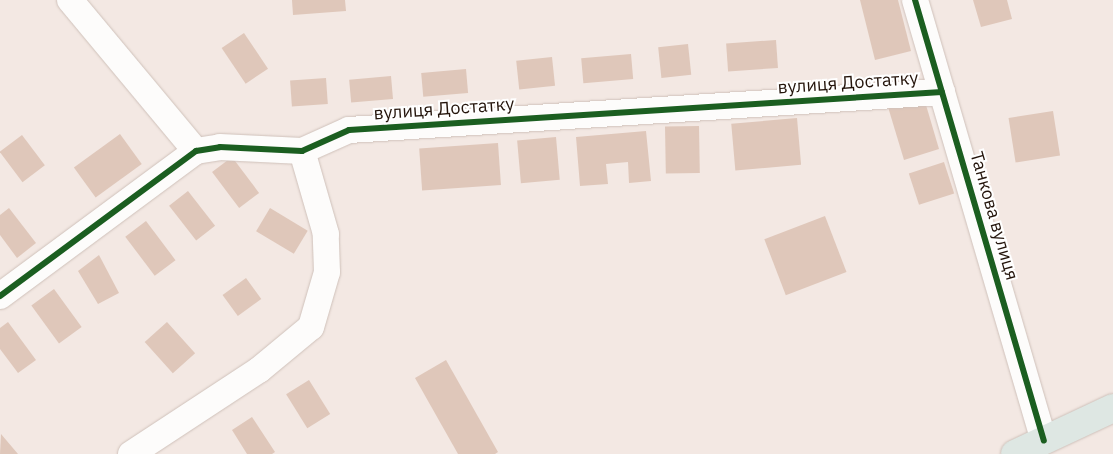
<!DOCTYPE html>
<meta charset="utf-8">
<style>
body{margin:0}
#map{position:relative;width:1113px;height:454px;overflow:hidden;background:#f3e8e3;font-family:"IBM Plex Sans",sans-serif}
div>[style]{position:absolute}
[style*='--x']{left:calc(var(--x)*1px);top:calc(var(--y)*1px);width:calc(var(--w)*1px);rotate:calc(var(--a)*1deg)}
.building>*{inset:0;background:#dfc7ba;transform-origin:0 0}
.roads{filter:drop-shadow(0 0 1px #cfc1ba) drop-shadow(0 0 1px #cfc1ba)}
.minor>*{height:26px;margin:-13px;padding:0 13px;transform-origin:13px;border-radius:13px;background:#fdfcfb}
.major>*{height:28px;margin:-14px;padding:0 14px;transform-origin:14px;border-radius:14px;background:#dee7e3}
.cycleway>*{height:6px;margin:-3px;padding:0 3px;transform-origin:3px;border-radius:3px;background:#1b5e20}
span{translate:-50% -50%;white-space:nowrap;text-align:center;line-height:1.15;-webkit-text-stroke:4px #fff;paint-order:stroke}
.street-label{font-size:18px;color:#24140b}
</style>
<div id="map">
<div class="building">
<div style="clip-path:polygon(292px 0,345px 0,346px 11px,293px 15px)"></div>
<div style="clip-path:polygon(860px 0,898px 0,911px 51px,875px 60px)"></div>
<div style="clip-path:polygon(973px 0,1007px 0,1012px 19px,981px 27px)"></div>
<div style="left:244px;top:33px;width:43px;height:27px;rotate:56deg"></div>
<div style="left:776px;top:40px;width:28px;height:50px;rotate:86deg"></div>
<div style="left:688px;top:44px;width:31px;height:30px;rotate:84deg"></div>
<div style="left:631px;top:54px;width:25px;height:50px;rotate:85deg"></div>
<div style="left:552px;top:57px;width:29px;height:36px;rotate:84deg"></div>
<div style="left:466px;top:69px;width:24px;height:45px;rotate:85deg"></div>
<div style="left:391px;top:76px;width:23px;height:42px;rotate:85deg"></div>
<div style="left:326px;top:78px;width:26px;height:36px;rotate:86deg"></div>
<div style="clip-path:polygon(926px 105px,939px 149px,904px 160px,888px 107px)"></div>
<div style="left:1053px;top:111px;width:45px;height:45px;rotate:81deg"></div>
<div style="left:797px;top:118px;width:47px;height:66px;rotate:85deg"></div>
<div style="left:699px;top:126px;width:47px;height:34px;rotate:89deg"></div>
<div style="clip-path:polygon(646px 131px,651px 181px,629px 183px,628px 162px,606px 164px,608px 184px,580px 186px,576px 137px)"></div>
<div style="left:120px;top:134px;width:37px;height:57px;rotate:54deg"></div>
<div style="left:22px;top:135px;width:38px;height:28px;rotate:53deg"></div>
<div style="left:556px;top:137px;width:43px;height:39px;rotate:85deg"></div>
<div style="left:498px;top:143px;width:42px;height:79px;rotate:86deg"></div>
<div style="left:232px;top:157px;width:45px;height:25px;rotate:53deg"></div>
<div style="left:944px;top:162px;width:33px;height:37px;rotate:72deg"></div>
<div style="left:188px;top:191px;width:44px;height:24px;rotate:52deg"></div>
<div style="clip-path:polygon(9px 208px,36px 243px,17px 258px,0 235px,0 215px)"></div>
<div style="left:270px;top:208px;width:44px;height:27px;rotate:31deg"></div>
<div style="left:825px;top:216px;width:60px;height:65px;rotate:69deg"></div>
<div style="left:146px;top:221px;width:49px;height:26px;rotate:53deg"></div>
<div style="clip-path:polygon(99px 255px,119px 293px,98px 304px,78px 271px)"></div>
<div style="left:246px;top:278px;width:26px;height:29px;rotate:54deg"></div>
<div style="left:54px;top:289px;width:47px;height:28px;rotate:54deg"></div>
<div style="clip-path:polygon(8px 322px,36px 360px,18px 373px,0 349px,0 328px)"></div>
<div style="left:167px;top:322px;width:42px;height:30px;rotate:48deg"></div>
<div style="clip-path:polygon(446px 360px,498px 452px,495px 454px,458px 454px,415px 378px)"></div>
<div style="left:309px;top:380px;width:40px;height:27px;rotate:58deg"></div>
<div style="clip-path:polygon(252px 417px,275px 452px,272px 454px,247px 454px,232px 430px)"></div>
<div style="clip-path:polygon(1px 434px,18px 454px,0 454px)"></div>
</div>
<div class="roads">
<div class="minor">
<div style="--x:70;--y:0;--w:197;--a:50.2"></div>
<div style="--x:915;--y:0;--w:459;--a:73.7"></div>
<div style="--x:0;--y:296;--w:244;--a:-36.5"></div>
<div style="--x:196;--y:151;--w:24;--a:-9"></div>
<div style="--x:220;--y:147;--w:82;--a:2.8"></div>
<div style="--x:302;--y:151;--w:51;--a:-24.1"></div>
<div style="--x:349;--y:130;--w:594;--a:-3.67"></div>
<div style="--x:131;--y:454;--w:153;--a:-33.3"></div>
<div style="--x:259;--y:370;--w:67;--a:-39.6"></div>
<div style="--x:311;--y:327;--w:57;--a:-73.8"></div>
<div style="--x:327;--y:272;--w:38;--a:-92"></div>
<div style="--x:326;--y:234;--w:86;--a:-106.1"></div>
</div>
<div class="major">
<div style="--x:1015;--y:454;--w:108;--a:-25.1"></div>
</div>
</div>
<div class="cycleway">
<div style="--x:915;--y:0;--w:459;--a:73.7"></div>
<div style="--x:0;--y:296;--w:244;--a:-36.5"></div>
<div style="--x:196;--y:151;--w:24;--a:-9"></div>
<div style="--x:220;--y:147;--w:82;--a:2.8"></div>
<div style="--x:302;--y:151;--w:51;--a:-24.1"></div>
<div style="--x:349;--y:130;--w:594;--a:-3.67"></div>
</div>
<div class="street-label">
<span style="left:848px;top:83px;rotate:-4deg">вулиця Достатку</span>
<span style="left:444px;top:109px;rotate:-4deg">вулиця Достатку</span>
<span style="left:994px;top:216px;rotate:74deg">Танкова вулиця</span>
</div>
</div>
